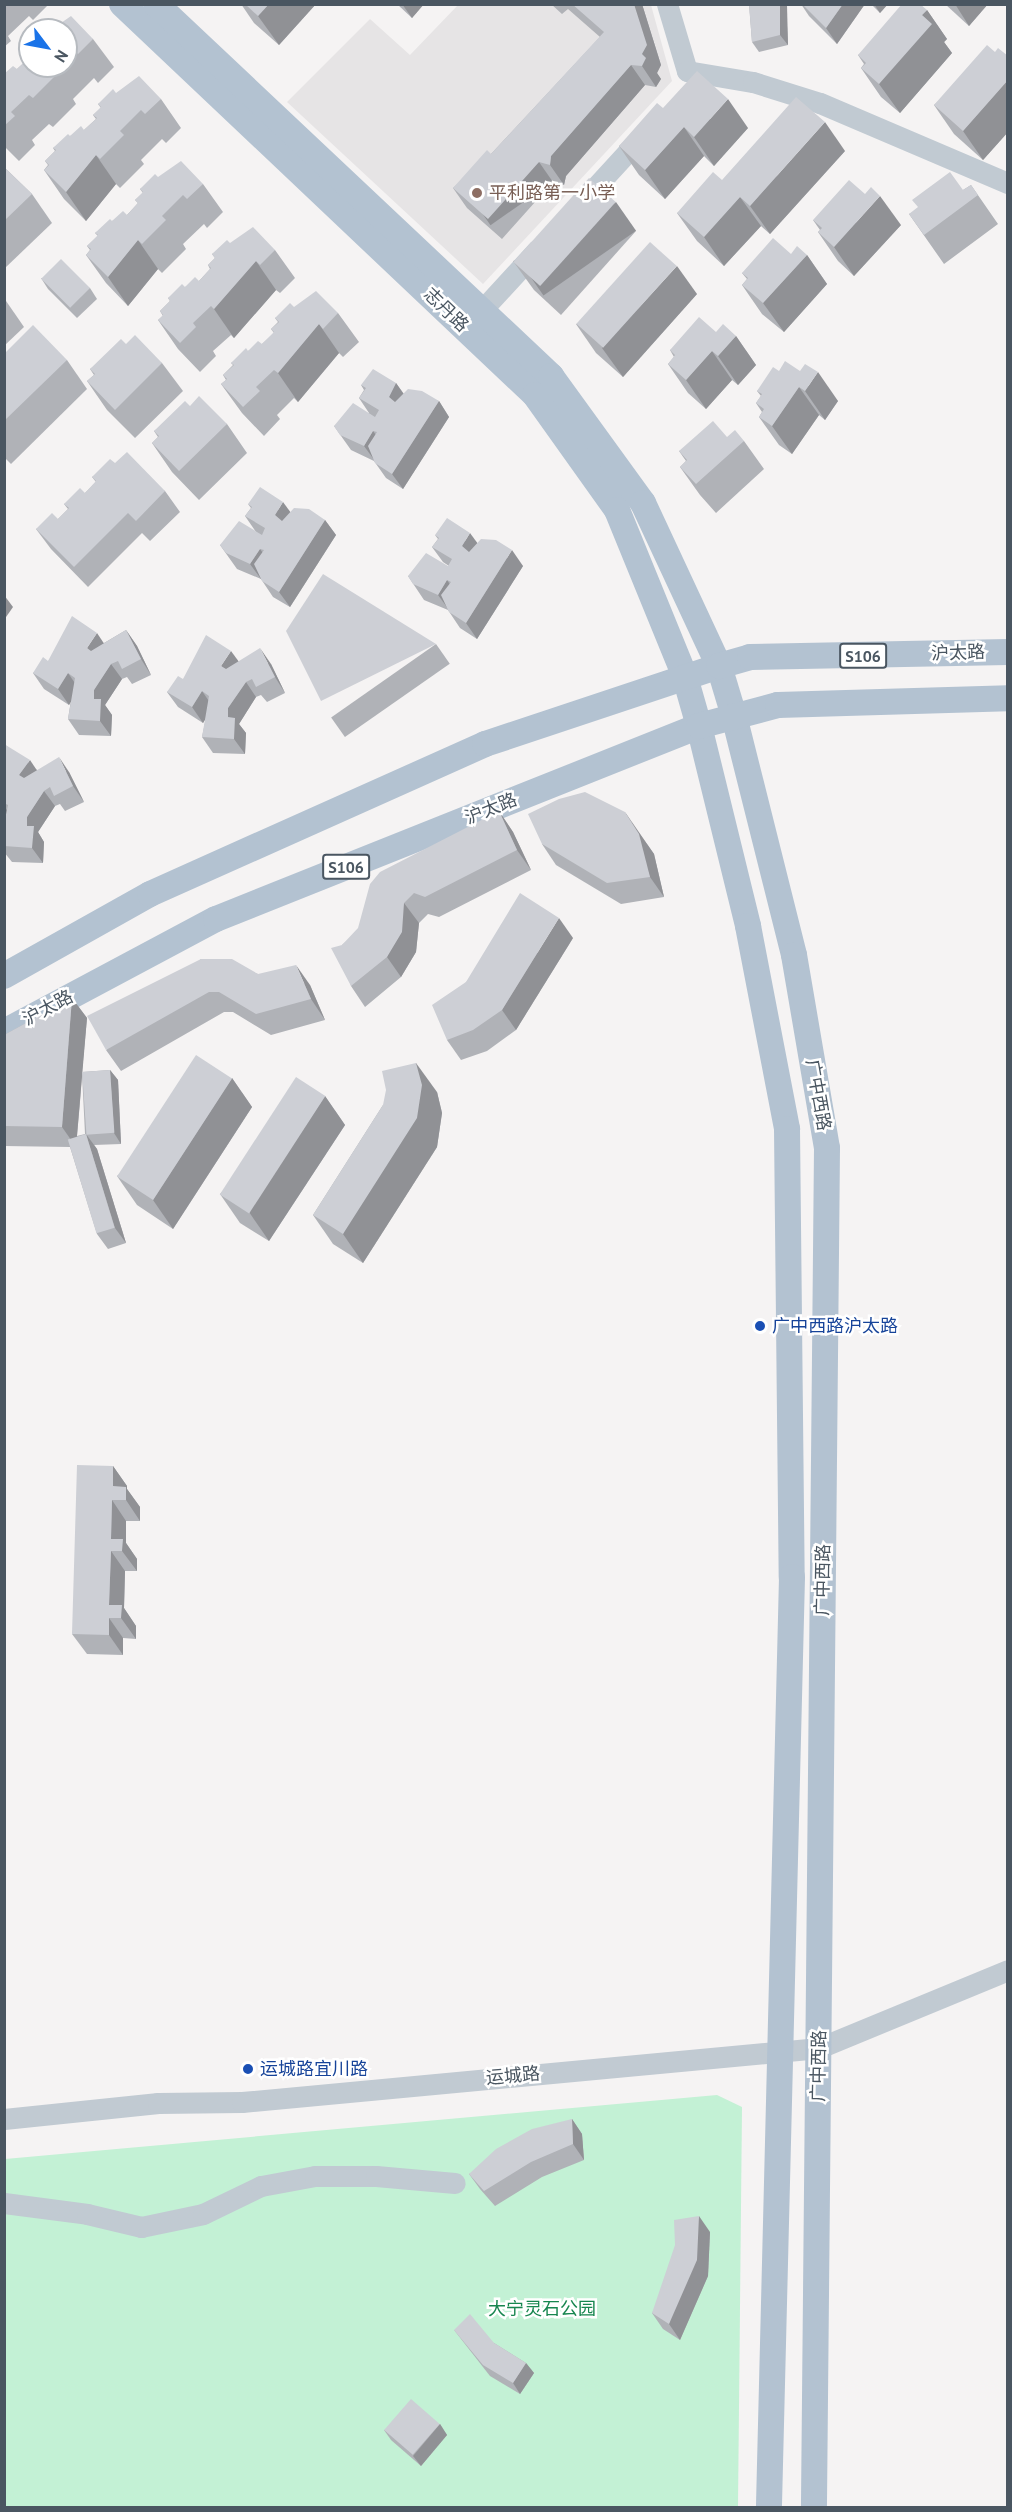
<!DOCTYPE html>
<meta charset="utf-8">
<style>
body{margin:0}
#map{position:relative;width:1012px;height:2512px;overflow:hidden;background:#f5f3f3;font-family:"PT Sans","Noto Sans SC",sans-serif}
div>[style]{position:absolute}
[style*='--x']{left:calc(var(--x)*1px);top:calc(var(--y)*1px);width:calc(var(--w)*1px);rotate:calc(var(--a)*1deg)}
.education>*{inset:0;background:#e6e4e5}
.green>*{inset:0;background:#c3f1d5}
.minor>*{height:21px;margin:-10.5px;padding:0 10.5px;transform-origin:10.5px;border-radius:10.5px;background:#c1cad2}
.major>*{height:26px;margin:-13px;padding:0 13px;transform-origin:13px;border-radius:13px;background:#b3c2d1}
.wall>*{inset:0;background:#b0b2b7;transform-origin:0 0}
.shaded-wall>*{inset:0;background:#909195;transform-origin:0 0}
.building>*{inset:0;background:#cdcfd5;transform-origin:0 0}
.dots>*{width:16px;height:16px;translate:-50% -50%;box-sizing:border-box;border:3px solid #fff;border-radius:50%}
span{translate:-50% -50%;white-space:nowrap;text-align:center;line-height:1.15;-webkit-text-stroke:5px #fff;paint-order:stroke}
.shield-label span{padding:2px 4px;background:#fff;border:2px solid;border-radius:4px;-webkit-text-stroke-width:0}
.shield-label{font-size:16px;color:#4a5661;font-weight:700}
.education-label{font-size:18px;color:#785e54}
.left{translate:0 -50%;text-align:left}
.street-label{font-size:18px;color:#4a5661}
.transit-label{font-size:18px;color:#164399}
.park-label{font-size:18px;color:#17864f}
.frame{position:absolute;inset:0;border:6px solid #4a5661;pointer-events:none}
.north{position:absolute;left:18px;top:18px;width:60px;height:60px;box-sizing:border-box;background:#fff;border:2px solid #b7bbc0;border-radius:50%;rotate:122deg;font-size:16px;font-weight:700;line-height:24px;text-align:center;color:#4a5661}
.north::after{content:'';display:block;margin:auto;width:21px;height:27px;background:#1a73e8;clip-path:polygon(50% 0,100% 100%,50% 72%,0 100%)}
</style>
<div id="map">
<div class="education">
<div style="clip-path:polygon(458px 5px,651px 5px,672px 81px,483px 284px,287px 102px,370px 19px,410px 55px)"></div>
</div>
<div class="green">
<div style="clip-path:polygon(717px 2095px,742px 2107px,738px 2507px,5px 2508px,5px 2159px)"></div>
</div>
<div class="minor">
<div style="--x:667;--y:4;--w:70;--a:73.4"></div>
<div style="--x:687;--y:71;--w:67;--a:9.5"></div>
<div style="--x:753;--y:82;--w:70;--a:17.4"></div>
<div style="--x:820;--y:103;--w:204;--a:23.1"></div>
<div style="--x:578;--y:206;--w:98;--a:-47.5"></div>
<div style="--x:481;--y:311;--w:84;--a:-47.4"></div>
<div style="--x:4;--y:2119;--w:155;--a:-5.9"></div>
<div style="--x:158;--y:2103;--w:84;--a:-0.7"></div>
<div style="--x:242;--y:2102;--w:580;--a:-5.35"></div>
<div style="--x:819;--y:2048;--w:204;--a:-22.4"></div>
<div style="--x:4;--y:2203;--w:84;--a:7.5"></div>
<div style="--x:87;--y:2214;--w:56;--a:13.5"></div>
<div style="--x:141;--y:2227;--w:63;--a:-11.8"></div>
<div style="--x:203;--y:2214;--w:64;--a:-25.8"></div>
<div style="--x:261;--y:2186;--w:55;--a:-10.5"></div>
<div style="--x:315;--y:2176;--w:61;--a:0"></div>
<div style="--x:376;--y:2176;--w:79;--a:5.1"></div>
</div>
<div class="major">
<div style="--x:122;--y:4;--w:569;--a:43.43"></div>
<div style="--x:535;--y:395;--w:141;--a:54.5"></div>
<div style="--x:617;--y:510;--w:180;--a:67.8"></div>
<div style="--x:685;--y:677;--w:51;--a:74.1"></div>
<div style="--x:699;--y:726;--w:206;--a:76.2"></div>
<div style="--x:748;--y:926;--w:207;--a:79.1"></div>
<div style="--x:787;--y:1129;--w:448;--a:89.4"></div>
<div style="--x:792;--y:1577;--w:931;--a:91.42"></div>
<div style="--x:156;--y:4;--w:543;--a:43.28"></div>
<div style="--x:551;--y:376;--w:157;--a:54.1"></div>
<div style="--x:643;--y:503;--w:180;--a:65"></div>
<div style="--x:719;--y:666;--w:52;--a:73.3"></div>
<div style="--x:734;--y:716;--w:246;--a:75.9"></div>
<div style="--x:794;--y:955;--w:196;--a:80.3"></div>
<div style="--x:827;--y:1148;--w:1360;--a:90.55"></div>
<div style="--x:4;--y:976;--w:167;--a:-29.3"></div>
<div style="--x:150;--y:894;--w:367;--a:-24.1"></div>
<div style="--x:485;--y:744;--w:247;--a:-18.4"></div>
<div style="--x:719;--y:666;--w:32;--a:-16"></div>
<div style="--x:750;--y:657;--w:258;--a:-1.1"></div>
<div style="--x:4;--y:1032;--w:240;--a:-28.1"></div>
<div style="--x:216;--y:919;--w:520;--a:-21.78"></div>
<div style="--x:699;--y:726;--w:82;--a:-14.9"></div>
<div style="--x:778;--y:705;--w:230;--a:-1.7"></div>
</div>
<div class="wall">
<div style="clip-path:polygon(4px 4px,48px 4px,48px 5px,33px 20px,29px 16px,8px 36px,11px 41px,4px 47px)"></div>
<div style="clip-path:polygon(241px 4px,316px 4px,279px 45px,254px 23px)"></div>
<div style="clip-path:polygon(397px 4px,424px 4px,412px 18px)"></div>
<div style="clip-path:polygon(551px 4px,642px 4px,661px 65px,657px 73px,661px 79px,656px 87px,645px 85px,566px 176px,564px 185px,553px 182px,502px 239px,467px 208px,453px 188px,491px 154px,600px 37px,568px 9px,562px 14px)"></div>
<div style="clip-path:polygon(749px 4px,786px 4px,788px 45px,759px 52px,752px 42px)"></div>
<div style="clip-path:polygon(801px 4px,865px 4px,837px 44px,809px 16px)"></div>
<div style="clip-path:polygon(871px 4px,888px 4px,880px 13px)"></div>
<div style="clip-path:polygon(945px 4px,988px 4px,969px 26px)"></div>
<div style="clip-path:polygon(927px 10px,947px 39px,944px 42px,952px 53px,900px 113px,881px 97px,861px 68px,864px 64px,858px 55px)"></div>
<div style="clip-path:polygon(66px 30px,93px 39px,114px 67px,98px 83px,94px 78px,73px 99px,76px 104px,53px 127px,49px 124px,32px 140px,35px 145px,19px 161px,4px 146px,4px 74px,17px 69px,29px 58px,26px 54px,30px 50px,30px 66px,66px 66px)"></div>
<div style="clip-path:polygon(995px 52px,1008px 56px,1008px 132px,983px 160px,954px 134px,934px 105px)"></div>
<div style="clip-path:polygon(116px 93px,161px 99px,181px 128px,166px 143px,162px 139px,141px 160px,144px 164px,120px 188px,116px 184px,86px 221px,64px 199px,44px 170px,48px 165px,45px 161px,55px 151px,53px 148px,70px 136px,84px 130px,96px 119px,93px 115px,101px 108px,98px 104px)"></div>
<div style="clip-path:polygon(663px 108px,748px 128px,714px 166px,704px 156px,665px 199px,639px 175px,619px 146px)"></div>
<div style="clip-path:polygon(845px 151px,770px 234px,761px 226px,724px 266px,697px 241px,677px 213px)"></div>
<div style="clip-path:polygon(4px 167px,32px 194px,52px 223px,4px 269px)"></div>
<div style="clip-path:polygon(158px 177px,203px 184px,223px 212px,207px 228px,204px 224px,183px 244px,186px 249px,162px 273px,158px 269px,128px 306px,106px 283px,86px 255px,90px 250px,87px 246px,98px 236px,95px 233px,112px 221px,127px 215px,138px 203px,135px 200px,143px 193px,140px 189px)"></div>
<div style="clip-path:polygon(971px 185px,998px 224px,944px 264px,909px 214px,963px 190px)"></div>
<div style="clip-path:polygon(813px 220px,901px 225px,854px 276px,838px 261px,818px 232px,820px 230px)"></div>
<div style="clip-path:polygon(636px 231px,561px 315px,534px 290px,513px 261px)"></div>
<div style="clip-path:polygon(230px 243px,275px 250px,295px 278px,280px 293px,276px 290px,234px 338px,231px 335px,213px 351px,216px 356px,200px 372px,178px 349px,158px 320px,163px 316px,160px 311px,170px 301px,168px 298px,185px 287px,199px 281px,210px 269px,208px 265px,215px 258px,212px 254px)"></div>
<div style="clip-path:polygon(791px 254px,807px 255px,827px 284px,784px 332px,762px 314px,742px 285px,747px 279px,742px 273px)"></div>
<div style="clip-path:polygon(41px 278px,90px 288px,97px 299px,77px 318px,48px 289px)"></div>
<div style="clip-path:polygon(697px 294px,623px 377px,596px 353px,576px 324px)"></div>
<div style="clip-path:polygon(4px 298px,24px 327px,4px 346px)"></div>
<div style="clip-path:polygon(294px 307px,338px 313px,359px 342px,343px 357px,339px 353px,298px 402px,294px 398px,277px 415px,280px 419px,264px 436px,242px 413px,221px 384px,226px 380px,223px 375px,233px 365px,231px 363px,248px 351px,262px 344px,274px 333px,271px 329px,278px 322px,275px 318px)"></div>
<div style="clip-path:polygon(716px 332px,736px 336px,756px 365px,738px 385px,732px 380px,706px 409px,688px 393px,668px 364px,674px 357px,670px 350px)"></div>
<div style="clip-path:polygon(126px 344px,162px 363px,183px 391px,135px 438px,107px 410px,87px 381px,94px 375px,90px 369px)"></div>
<div style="clip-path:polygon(4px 354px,67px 360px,87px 389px,11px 464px,4px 457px)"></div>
<div style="clip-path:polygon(779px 371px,838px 401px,825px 420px,819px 415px,792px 454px,779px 445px,759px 417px,762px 412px,756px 403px,761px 396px,757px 391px)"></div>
<div style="clip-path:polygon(396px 383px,404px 394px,439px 401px,449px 417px,403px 489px,386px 478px,374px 461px,351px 450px,334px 426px,369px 413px,359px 398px,364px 390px,361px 385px)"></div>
<div style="clip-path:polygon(190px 406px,227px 424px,247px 453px,199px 500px,172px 472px,152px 443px,158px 437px,154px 431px)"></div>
<div style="clip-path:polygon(727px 437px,744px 441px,764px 469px,716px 513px,700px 495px,680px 467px,686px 461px,679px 451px)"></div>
<div style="clip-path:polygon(115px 463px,165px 491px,180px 512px,150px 541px,142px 533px,88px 587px,51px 549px,36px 529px,58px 519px,68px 509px,64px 504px,85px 493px,96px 482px,92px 477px)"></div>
<div style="clip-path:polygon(248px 504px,290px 512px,325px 520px,336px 535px,290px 607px,273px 597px,261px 579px,237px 569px,220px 545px,256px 532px,245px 516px,251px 508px)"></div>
<div style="clip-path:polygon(435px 535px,477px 543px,523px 566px,477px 639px,460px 628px,448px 610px,424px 600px,408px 576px,449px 566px,443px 562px,432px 547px,438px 539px)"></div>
<div style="clip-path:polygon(126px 630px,137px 646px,151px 675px,132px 684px,127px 677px,122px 679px,105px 705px,112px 715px,111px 736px,79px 735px,68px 719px,71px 700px,69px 705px,44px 689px,33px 673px,48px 661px,104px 643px)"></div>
<div style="left:436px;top:644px;width:24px;height:128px;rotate:55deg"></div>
<div style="clip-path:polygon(238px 662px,271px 664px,285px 693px,267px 702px,261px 695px,256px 697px,239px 724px,246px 733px,245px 754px,213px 753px,202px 737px,206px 718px,203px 723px,178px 707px,167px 692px,183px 679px)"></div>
<div style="clip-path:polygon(4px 744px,37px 770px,69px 772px,84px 802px,65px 811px,60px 804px,55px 806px,38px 832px,44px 842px,43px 863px,12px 862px,4px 852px)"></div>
<div style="clip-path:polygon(499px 811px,513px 832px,531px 870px,439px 917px,428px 914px,419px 923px,416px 952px,401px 977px,365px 1007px,351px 986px,342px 945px)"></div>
<div style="clip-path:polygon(639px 833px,654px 854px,664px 897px,621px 904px,556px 865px,542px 844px)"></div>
<div style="clip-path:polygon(573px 938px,516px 1030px,487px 1051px,461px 1060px,447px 1040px,466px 982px)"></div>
<div style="clip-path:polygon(201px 959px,258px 974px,310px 985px,325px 1020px,271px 1035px,233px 1012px,224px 1012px,121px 1071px,106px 1050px)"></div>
<div style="clip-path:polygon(evenodd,72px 998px,87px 1018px,82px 1072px,110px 1070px,118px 1080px,121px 1144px,94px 1145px,97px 1149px,126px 1243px,108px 1249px,97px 1234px,70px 1147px,4px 1146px,4px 1035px,72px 998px,82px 1073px,85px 1134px,77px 1136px,80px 1102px,82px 1073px)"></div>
<div style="clip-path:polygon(232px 1078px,252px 1107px,173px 1229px,137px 1205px,117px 1176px)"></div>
<div style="clip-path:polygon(437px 1092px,442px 1113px,437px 1147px,363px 1263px,333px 1244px,313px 1215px,383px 1105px)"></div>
<div style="clip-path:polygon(325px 1096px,345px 1125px,269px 1241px,240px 1223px,220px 1194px)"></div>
<div style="clip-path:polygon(113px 1466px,127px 1486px,127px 1489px,140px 1507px,140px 1521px,126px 1521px,126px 1543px,137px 1559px,137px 1571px,125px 1571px,124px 1608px,136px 1626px,136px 1639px,123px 1638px,123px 1655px,87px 1654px,72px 1634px)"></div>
<div style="clip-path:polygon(572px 2119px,582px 2134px,584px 2160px,542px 2177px,495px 2206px,480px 2189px,469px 2174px)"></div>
<div style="clip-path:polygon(710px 2232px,708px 2276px,680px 2340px,663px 2329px,652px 2313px)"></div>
<div style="clip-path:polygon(454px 2330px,494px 2343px,526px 2363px,534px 2373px,520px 2394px,490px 2376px)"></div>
<div style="clip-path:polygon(440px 2424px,447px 2435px,421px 2466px,391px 2440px,384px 2430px)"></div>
</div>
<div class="shaded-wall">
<div style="clip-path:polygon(269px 4px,316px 4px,279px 45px,258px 16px)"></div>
<div style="clip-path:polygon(402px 4px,424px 4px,412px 18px)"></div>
<div style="clip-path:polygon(634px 4px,642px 4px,661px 65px,657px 73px,661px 79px,656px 87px,642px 66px,642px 54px)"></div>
<div style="clip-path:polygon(780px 4px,787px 5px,788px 45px,780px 35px)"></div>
<div style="clip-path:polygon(843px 4px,865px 4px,837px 44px,826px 28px)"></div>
<div style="clip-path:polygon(874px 4px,888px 4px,880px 13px)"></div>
<div style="clip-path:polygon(955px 4px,988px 4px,969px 26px)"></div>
<div style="clip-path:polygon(927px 10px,947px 39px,944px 42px,952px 53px,900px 113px,879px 84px,922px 15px)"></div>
<div style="clip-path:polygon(631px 65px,645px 85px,566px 176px,564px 185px,550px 165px,551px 156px)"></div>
<div style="clip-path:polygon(1008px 80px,1008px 132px,983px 160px,963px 131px)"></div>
<div style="clip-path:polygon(728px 99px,748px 128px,714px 166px,694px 137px)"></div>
<div style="clip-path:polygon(825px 122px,845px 151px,770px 234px,750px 206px)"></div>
<div style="clip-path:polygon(684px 127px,704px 156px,665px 199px,645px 170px)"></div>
<div style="clip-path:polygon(96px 155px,116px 184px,86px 221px,66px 192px)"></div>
<div style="left:539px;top:162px;width:24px;height:76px;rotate:55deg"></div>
<div style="clip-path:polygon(880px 196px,901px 225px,854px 276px,834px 247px)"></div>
<div style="clip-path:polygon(740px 197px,761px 226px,724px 266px,704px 237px)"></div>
<div style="left:616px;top:202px;width:35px;height:113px;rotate:55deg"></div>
<div style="clip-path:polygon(138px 240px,158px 269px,128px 306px,108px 277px)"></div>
<div style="clip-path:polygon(807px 255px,827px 284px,784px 332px,763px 303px)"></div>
<div style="clip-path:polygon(256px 261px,276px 290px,234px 338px,214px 309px)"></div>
<div style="clip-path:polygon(677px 266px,697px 294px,623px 377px,602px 348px)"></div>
<div style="clip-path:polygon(319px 324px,339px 353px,298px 402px,278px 373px)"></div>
<div style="clip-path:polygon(736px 336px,756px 365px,738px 385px,718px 356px)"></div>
<div style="clip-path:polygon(712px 351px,732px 380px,706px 409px,686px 380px)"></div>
<div style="clip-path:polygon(818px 372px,838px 401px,825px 420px,805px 391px)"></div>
<div style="clip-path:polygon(396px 383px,407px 399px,400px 412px,389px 397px)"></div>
<div style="clip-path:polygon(799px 387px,819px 415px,792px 454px,772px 426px)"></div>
<div style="clip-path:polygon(439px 401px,449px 417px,403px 489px,392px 474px)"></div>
<div style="clip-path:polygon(373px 431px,384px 446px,375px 461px,364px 446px)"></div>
<div style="clip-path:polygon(283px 502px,294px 517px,286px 531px,275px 515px)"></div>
<div style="clip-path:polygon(325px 520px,336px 535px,290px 607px,279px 592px)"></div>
<div style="clip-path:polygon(470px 533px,481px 548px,473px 562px,462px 546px)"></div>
<div style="clip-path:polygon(260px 549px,271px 564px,261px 579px,250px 564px)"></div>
<div style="clip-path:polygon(512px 550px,523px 566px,477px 639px,466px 623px)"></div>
<div style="clip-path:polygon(447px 580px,458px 596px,449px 610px,438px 595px)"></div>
<div style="clip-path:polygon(4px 595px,13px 607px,4px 620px)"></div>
<div style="clip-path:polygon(126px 630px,137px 646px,151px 675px,141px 659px)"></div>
<div style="clip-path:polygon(97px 633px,107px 648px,98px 664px,87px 648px)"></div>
<div style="clip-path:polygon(260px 648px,271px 664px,285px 693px,275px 677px)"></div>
<div style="clip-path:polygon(231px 651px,242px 666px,232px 682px,221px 666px)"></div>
<div style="clip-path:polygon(111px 664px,122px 679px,105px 705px,112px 715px,111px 736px,100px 721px,94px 699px,94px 690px)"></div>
<div style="clip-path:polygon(68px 673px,79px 689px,69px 705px,58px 689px)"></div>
<div style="clip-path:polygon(246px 682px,256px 697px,239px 724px,246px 733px,245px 754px,234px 739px,228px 717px,228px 708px)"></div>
<div style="clip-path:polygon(202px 691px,213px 707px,203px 723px,192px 707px)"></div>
<div style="clip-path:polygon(59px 757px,69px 772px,84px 802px,73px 786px)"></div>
<div style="clip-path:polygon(30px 760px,40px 775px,30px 791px,19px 775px)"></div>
<div style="clip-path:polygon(44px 791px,55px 806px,38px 832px,44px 842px,43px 863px,32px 848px,27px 826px,27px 817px)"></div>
<div style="clip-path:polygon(4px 806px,11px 816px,4px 826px)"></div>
<div style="clip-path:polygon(499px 811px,513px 832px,531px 870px,517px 850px)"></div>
<div style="clip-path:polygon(625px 812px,654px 854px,664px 897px,650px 877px)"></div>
<div style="clip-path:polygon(404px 903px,419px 923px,416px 952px,401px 977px,387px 957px)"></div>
<div style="clip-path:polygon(559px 918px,573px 938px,516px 1030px,502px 1010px)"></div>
<div style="clip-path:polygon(296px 965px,310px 985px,325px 1020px,311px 999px)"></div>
<div style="clip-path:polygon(72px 998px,87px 1018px,76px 1147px,62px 1127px)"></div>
<div style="clip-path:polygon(416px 1063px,437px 1092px,442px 1113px,437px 1147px,363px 1263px,343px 1234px)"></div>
<div style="clip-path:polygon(110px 1070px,118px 1080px,121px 1144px,114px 1133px)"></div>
<div style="clip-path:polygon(232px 1078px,252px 1107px,173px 1229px,153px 1200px)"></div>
<div style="clip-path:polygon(325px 1096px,345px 1125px,269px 1241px,249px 1212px)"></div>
<div style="clip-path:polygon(86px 1134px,97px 1149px,126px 1243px,115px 1228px)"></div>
<div style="clip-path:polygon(113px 1466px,127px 1486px,127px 1489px,140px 1507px,140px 1521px,126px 1500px,113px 1486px)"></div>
<div style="clip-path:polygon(112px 1500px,126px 1521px,126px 1543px,137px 1559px,137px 1571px,122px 1551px,111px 1539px)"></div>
<div style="clip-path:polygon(111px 1551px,125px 1571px,124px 1608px,136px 1626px,136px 1639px,121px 1618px,109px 1605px)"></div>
<div style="clip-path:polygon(109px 1618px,123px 1638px,123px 1655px,109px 1635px)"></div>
<div style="clip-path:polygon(572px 2119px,582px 2134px,584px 2160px,573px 2144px)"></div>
<div style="clip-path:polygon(699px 2216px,710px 2232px,708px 2276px,680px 2340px,669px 2324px)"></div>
<div style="clip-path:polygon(526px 2363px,534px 2373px,520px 2394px,513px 2383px)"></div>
<div style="clip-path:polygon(440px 2424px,447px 2435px,421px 2466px,413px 2456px)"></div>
</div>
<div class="building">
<div style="clip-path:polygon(245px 4px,269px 4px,258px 16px)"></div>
<div style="clip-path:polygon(572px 4px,634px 4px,647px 45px,642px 54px,646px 58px,642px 66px,631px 65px,551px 156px,550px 165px,539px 162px,488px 219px,453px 188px,487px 150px,491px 154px,604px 32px)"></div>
<div style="clip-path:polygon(749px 4px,780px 4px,780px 35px,752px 42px)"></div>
<div style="clip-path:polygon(802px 4px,843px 4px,826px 28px)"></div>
<div style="clip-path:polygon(902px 4px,920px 4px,927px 10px,922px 15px,932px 24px,879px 84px,861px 68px,866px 63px,858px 55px)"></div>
<div style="clip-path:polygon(71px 16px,93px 39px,78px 54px,74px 50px,66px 58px,66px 30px,51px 30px)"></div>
<div style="clip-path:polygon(987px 45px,995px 52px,998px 48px,1008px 56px,1008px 80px,963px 131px,934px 105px)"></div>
<div style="clip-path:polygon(30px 50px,30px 66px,57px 66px,52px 71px,56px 75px,33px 98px,29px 95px,11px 112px,15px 116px,4px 126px,4px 74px,13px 66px,17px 69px,29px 58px,26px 54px)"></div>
<div style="clip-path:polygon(697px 71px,728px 99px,694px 137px,684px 127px,645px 170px,619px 146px,657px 103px,663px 108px)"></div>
<div style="clip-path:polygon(139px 76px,161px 99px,145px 114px,141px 110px,120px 131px,124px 135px,100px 159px,96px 155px,66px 192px,44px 170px,49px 165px,45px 161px,56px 150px,53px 148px,68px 134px,70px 136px,81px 126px,84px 130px,97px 118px,93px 115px,101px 107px,98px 104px,113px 89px,116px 93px)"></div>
<div style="clip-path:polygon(796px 97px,825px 122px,750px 206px,740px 197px,704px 237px,677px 213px,713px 172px,722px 180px)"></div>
<div style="clip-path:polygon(181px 161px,203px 184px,187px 199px,183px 195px,162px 216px,166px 220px,142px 244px,138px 240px,108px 277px,86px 255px,91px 249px,87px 246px,98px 235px,95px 233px,110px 219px,112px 221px,123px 211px,127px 215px,138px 203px,135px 200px,143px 192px,140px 189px,155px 174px,158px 177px)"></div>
<div style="clip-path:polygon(4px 167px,32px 194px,4px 221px)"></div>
<div style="clip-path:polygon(950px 172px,963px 190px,971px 185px,978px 195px,924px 235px,909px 214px,918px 207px,912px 200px)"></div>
<div style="left:589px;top:178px;width:36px;height:113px;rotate:42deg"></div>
<div style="clip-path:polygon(849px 180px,865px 194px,871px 187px,880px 196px,834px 247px,818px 232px,822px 228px,813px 220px)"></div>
<div style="clip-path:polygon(253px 227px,275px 250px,260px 265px,256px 261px,214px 309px,211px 306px,193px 323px,196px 327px,180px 343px,158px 320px,163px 315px,160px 311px,170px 301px,168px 298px,182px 284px,185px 287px,195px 277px,199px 281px,211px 268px,208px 265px,215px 258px,212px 254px,227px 240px,230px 243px)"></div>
<div style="clip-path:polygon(773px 238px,791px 254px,797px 246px,807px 255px,763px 303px,742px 285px,748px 278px,742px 273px)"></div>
<div style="left:650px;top:242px;width:36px;height:110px;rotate:42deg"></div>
<div style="left:61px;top:259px;width:41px;height:28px;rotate:45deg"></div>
<div style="clip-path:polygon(316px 291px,338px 313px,323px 329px,319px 324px,278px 373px,274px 370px,256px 387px,260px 391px,243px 407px,221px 384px,227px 379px,223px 375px,234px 365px,231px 363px,246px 348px,248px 351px,258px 341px,262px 344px,274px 332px,271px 329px,279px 322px,275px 318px,290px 303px,294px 307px)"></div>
<div style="clip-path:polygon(699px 317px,716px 332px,723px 324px,736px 336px,718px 356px,712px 351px,686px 380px,668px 364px,675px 355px,670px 350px)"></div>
<div style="clip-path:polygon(33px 325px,67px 360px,4px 421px,4px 354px)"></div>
<div style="clip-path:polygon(135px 335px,162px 363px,115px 410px,87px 381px,95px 374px,90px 369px,121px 339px,126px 344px)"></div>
<div style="clip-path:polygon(785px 361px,800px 371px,805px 364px,818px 372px,805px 391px,799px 387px,772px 426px,759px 417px,764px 409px,756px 403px,762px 394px,757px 391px,773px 367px,779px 371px)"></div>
<div style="clip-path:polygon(373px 369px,396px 383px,389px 397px,395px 402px,408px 389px,422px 391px,439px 401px,392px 474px,375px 463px,368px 446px,377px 432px,373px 431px,364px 446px,340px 435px,334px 426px,353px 403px,375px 417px,379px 410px,359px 398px,366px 388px,361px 385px)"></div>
<div style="clip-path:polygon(199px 396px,227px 424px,179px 471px,152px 443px,159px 436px,154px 431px,185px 401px,190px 406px)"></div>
<div style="clip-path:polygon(713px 421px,727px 437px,735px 430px,744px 441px,696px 484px,680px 467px,687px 460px,679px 451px)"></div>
<div style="clip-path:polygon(127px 452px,165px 491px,136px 521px,128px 513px,74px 567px,36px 529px,52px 513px,58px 519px,69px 508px,64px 504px,80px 488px,85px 493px,96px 481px,92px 477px,110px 459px,115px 463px)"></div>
<div style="clip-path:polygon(260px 487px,283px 502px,275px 515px,282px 521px,294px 508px,309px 509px,325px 520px,279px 592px,262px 581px,254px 564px,264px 550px,260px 549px,250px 564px,226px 553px,220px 545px,239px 521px,262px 535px,265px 528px,245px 516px,252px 507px,248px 504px)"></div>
<div style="clip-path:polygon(447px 518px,470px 533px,462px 546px,469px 552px,481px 539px,496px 540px,512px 550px,466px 623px,449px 612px,441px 595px,451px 582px,447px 580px,438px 595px,413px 584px,408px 576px,426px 553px,448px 566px,452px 559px,432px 547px,439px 538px,435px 535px)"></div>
<div style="clip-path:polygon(323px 574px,436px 644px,321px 701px,286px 631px)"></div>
<div style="clip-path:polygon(72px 616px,97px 633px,87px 648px,91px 651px,126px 630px,141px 659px,122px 669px,118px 661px,111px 664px,94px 690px,94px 699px,101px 699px,100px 721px,68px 719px,75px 678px,68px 673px,58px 689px,33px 673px,43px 657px,48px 661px)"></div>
<div style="clip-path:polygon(206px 635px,231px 651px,221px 666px,226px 669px,260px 648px,275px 677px,256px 687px,252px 679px,246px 682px,228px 708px,228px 717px,235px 718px,234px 739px,202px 737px,209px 696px,202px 691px,192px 707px,167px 692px,178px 676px,183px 679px)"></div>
<div style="clip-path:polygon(4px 744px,30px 760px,19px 775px,24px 778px,59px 757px,73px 786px,54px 796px,50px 787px,44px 791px,27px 817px,27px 826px,34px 826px,32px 848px,4px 846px,4px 824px,8px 805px,4px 803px)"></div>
<div style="clip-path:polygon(585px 792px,625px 812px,639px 834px,650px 877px,607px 883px,542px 844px,528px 814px,559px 799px)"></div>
<div style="clip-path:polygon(499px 811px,517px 850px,425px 897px,414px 893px,404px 903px,402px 932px,387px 957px,351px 986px,331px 948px,342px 945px,358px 928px,370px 884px,380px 872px)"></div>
<div style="clip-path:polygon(520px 893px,559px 918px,502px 1010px,473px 1030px,447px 1040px,432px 1005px,466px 982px)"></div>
<div style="clip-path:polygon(201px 959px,232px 959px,258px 974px,296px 965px,311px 999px,256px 1014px,219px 992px,209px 992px,106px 1050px,87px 1016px)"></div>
<div style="clip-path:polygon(72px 998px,62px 1127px,4px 1126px,4px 1035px)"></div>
<div style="left:196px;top:1055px;width:43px;height:145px;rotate:33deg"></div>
<div style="clip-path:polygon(416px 1063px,422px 1085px,417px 1118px,343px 1234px,313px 1215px,383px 1105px,386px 1090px,382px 1071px)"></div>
<div style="left:110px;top:1070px;width:63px;height:28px;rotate:86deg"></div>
<div style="left:296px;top:1077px;width:35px;height:140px;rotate:33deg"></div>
<div style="left:86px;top:1134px;width:98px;height:19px;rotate:73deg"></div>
<div style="clip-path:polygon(77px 1465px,113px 1466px,113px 1486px,126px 1487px,126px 1500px,112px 1500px,111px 1539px,123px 1539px,122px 1551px,111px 1551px,109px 1605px,122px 1605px,121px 1618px,109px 1618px,109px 1635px,72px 1634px)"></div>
<div style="clip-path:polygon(572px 2119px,573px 2144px,531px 2162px,484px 2191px,469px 2174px,496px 2149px,532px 2129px)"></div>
<div style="clip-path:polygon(699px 2216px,697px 2260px,669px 2324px,652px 2313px,675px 2245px,674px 2220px)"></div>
<div style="clip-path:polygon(470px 2314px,494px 2343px,526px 2363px,513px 2383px,483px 2365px,454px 2330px)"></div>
<div style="left:411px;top:2399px;width:38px;height:41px;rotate:41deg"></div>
</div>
<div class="dots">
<div style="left:477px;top:193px;background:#8d6e63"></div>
<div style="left:760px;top:1326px;background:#1a4fb4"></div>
<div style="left:248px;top:2069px;background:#1a4fb4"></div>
</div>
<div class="shield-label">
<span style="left:863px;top:656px">S106</span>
<span style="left:346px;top:867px">S106</span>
</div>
<div class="education-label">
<span class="left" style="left:489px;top:193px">平利路第一小学</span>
</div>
<div class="street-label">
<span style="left:446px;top:310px;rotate:44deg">志丹路</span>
<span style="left:958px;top:653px;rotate:-2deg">沪太路</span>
<span style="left:491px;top:809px;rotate:-22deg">沪太路</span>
<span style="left:48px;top:1008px;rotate:-28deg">沪太路</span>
<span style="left:818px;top:1095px;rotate:80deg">广中西路</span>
<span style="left:823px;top:1580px;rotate:-89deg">广中西路</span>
<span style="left:819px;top:2066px;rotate:-89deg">广中西路</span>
<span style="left:513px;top:2076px;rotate:-5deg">运城路</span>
</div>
<div class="transit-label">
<span class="left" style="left:772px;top:1326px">广中西路沪太路</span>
<span class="left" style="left:260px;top:2069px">运城路宜川路</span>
</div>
<div class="park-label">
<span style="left:542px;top:2309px">大宁灵石公园</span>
</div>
<div class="frame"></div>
<div class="north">N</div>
</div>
